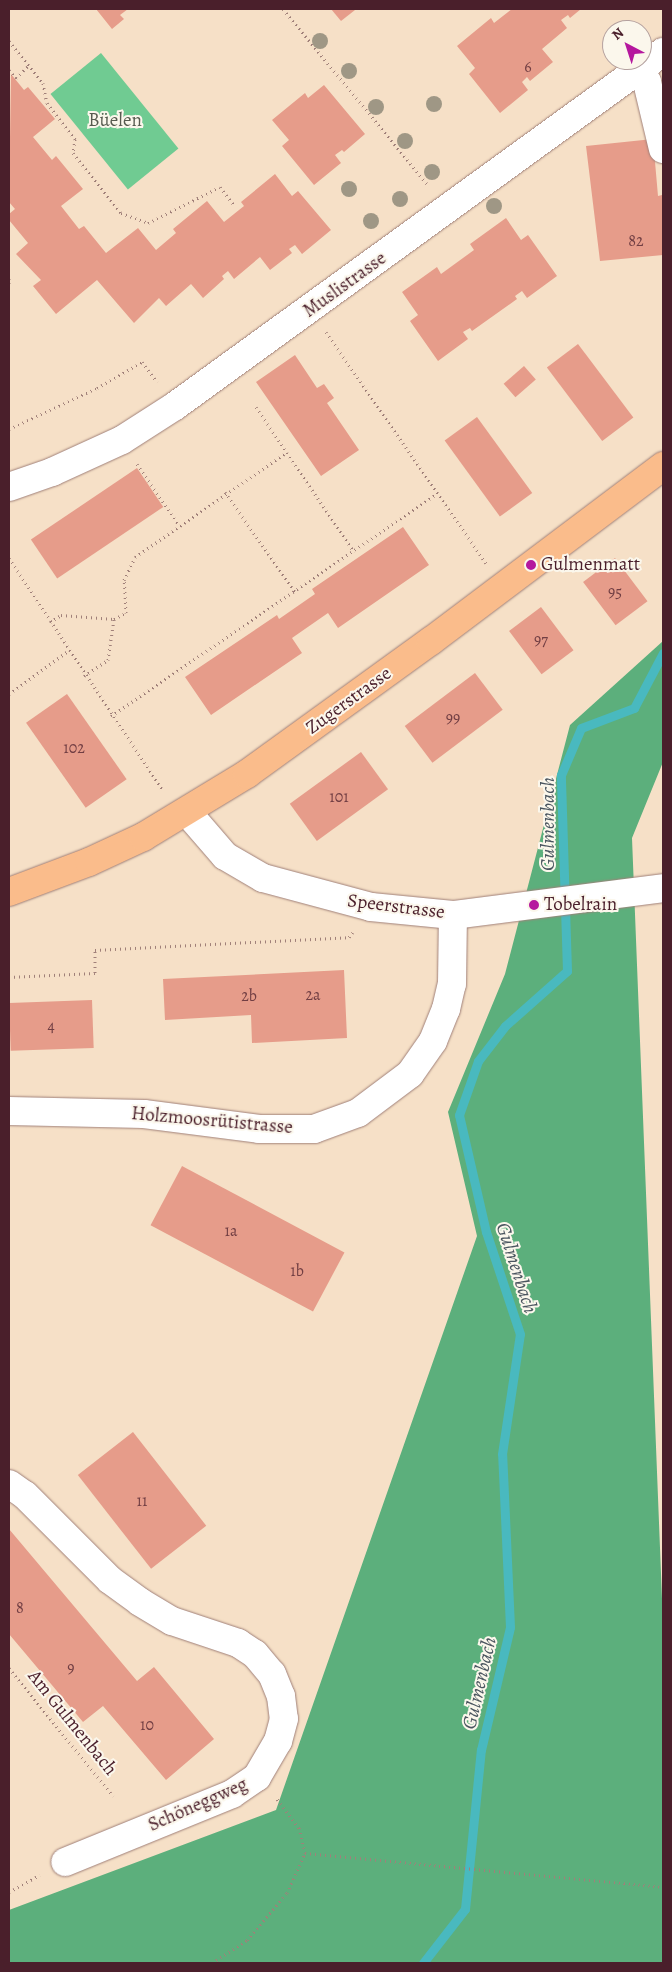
<!DOCTYPE html>
<meta charset="utf-8">
<style>
body{margin:0}
#map{position:relative;width:672px;height:1972px;overflow:hidden;background:#f6e0c7;font-family:Alegreya,serif}
div>[style]{position:absolute}
[style*='--x']{left:calc(var(--x)*1px);top:calc(var(--y)*1px);width:calc(var(--w)*1px);rotate:calc(var(--a)*1deg)}
.green>*{inset:0;background:#70cb92;transform-origin:0 0}
.forest>*{inset:0;background:#5caf7c}
.stream>*{height:9px;margin:-4.5px;padding:0 4.5px;transform-origin:4.5px;border-radius:4.5px;background:#49b9bf}
.building>*{inset:0;background:#e69c8a;transform-origin:0 0}
.path>*{height:3px;margin-top:-1.5px;transform-origin:0;background:repeating-linear-gradient(90deg,#a08079 0 1px,transparent 0 5px)}
.roads{filter:drop-shadow(0 0 1px #a08079) drop-shadow(0 0 1px #a08079)}
.minor>*{height:28px;margin:-14px;padding:0 14px;transform-origin:14px;border-radius:14px;background:#fff}
.major>*{height:28px;margin:-14px;padding:0 14px;transform-origin:14px;border-radius:14px;background:#fabc8b}
.trees>*{width:16px;height:16px;margin:-8px;border-radius:50%;background:#9f9785}
.dots>*{width:14px;height:14px;translate:-50% -50%;box-sizing:border-box;border:2px solid #fbf7ec;border-radius:50%}
span{translate:-50% -50%;white-space:nowrap;text-align:center;line-height:1.15;-webkit-text-stroke:4px #fbf7ec;paint-order:stroke}
.number-label{font-size:16px;color:#713e43}
.number-label span{-webkit-text-stroke-width:0}
.park-label{font-size:19px;color:#575b4f}
.street-label{font-size:19px;color:#4a1f2b}
.poi-label{font-size:19px;color:#4a1f2b}
.left{translate:0 -50%;text-align:left}
.water-label{font-size:20px;color:#4a555f;font-style:italic}
.frame{position:absolute;inset:0;border:10px solid #4a1f2b;pointer-events:none}
.north{position:absolute;left:602px;top:20px;width:50px;height:50px;box-sizing:border-box;background:#fbf7ec;border:1px solid #b4a19f;border-radius:50%;rotate:320deg;font-size:14px;font-weight:700;line-height:20px;text-align:center;color:#4a1f2b}
.north::after{content:'';display:block;margin:auto;width:18px;height:22px;background:#b5179e;clip-path:polygon(50% 0,100% 100%,50% 72%,0 100%)}
</style>
<div id="map">
<div class="green">
<div style="left:101px;top:53px;width:123px;height:65px;rotate:51deg"></div>
</div>
<div class="forest">
<div style="clip-path:polygon(663px 641px,663px 762px,632px 838px,663px 1624px,663px 1963px,9px 1963px,9px 1910px,276px 1810px,477px 1236px,448px 1112px,505px 974px,570px 725px)"></div>
</div>
<div class="stream">
<div style="--x:423;--y:1963;--w:68;--a:-52.1"></div>
<div style="--x:465;--y:1909;--w:160;--a:-84.3"></div>
<div style="--x:481;--y:1750;--w:126;--a:-76.7"></div>
<div style="--x:510;--y:1627;--w:173;--a:-92.6"></div>
<div style="--x:502;--y:1454;--w:121;--a:-81.5"></div>
<div style="--x:520;--y:1334;--w:108;--a:-108.4"></div>
<div style="--x:486;--y:1232;--w:120;--a:-103"></div>
<div style="--x:459;--y:1115;--w:57;--a:-70.6"></div>
<div style="--x:478;--y:1061;--w:44;--a:-52.4"></div>
<div style="--x:505;--y:1026;--w:83;--a:-41.6"></div>
<div style="--x:567;--y:971;--w:196;--a:-91.8"></div>
<div style="--x:561;--y:775;--w:51;--a:-66.9"></div>
<div style="--x:581;--y:728;--w:57;--a:-20.7"></div>
<div style="--x:634;--y:708;--w:62;--a:-62.2"></div>
</div>
<div class="building">
<div style="clip-path:polygon(96px 9px,128px 9px,120px 15px,124px 19px,112px 29px)"></div>
<div style="clip-path:polygon(331px 9px,354px 9px,355px 10px,341px 21px)"></div>
<div style="clip-path:polygon(512px 9px,581px 9px,570px 18px,568px 15px,561px 20px,567px 28px,542px 49px,553px 62px,530px 81px,527px 77px,522px 82px,528px 90px,500px 113px,469px 74px,475px 68px,457px 46px,491px 18px,494px 23px)"></div>
<div style="clip-path:polygon(11px 74px,24px 90px,28px 87px,55px 119px,33px 137px,52px 160px,56px 156px,83px 189px,61px 206px,79px 229px,84px 226px,106px 253px,138px 228px,156px 250px,176px 233px,173px 229px,207px 201px,224px 222px,244px 206px,241px 202px,275px 174px,292px 196px,298px 191px,331px 230px,302px 254px,295px 245px,289px 249px,292px 253px,270px 270px,260px 257px,234px 279px,228px 271px,222px 276px,224px 279px,203px 298px,191px 284px,166px 306px,159px 298px,134px 323px,97px 280px,56px 314px,33px 286px,41px 280px,16px 254px,28px 243px,9px 220px,9px 214px,15px 209px,9px 202px)"></div>
<div style="clip-path:polygon(324px 85px,365px 134px,344px 152px,342px 150px,335px 155px,341px 163px,314px 185px,282px 146px,289px 140px,272px 120px,305px 93px,308px 98px)"></div>
<div style="clip-path:polygon(653px 139px,658px 196px,662px 195px,663px 205px,663px 255px,600px 261px,586px 146px)"></div>
<div style="clip-path:polygon(506px 218px,521px 240px,528px 235px,557px 276px,527px 298px,522px 291px,515px 296px,517px 299px,472px 331px,470px 328px,463px 332px,468px 339px,438px 361px,410px 321px,418px 315px,402px 292px,437px 267px,441px 274px,474px 250px,470px 244px)"></div>
<div style="left:578px;top:344px;width:92px;height:39px;rotate:53deg"></div>
<div style="clip-path:polygon(295px 355px,317px 388px,324px 384px,334px 398px,327px 403px,359px 450px,321px 476px,256px 382px)"></div>
<div style="left:524px;top:366px;width:18px;height:27px;rotate:49deg"></div>
<div style="left:477px;top:417px;width:94px;height:40px;rotate:54deg"></div>
<div style="left:137px;top:468px;width:47px;height:128px;rotate:56deg"></div>
<div style="clip-path:polygon(403px 527px,429px 565px,338px 628px,328px 613px,292px 638px,302px 653px,211px 715px,185px 677px,277px 615px,279px 619px,315px 594px,312px 589px)"></div>
<div style="left:615px;top:558px;width:54px;height:40px;rotate:53deg"></div>
<div style="left:541px;top:607px;width:54px;height:40px;rotate:53deg"></div>
<div style="left:475px;top:673px;width:46px;height:88px;rotate:53deg"></div>
<div style="left:67px;top:694px;width:104px;height:50px;rotate:55deg"></div>
<div style="left:361px;top:752px;width:46px;height:88px;rotate:54deg"></div>
<div style="clip-path:polygon(344px 970px,347px 1038px,252px 1043px,251px 1015px,165px 1020px,163px 979px)"></div>
<div style="left:92px;top:1000px;width:48px;height:83px;rotate:88deg"></div>
<div style="left:182px;top:1166px;width:184px;height:67px;rotate:28deg"></div>
<div style="left:133px;top:1432px;width:119px;height:70px;rotate:52deg"></div>
<div style="clip-path:polygon(9px 1529px,137px 1681px,154px 1667px,214px 1739px,166px 1780px,103px 1706px,83px 1722px,9px 1634px)"></div>
</div>
<div class="path">
<div style="--x:283;--y:9;--w:228;--a:50.5"></div>
<div style="--x:9;--y:41;--w:54;--a:51"></div>
<div style="--x:43;--y:83;--w:20;--a:79"></div>
<div style="--x:47;--y:103;--w:46;--a:52.1"></div>
<div style="--x:75;--y:139;--w:14;--a:98"></div>
<div style="--x:73;--y:153;--w:77;--a:51.3"></div>
<div style="--x:121;--y:213;--w:29;--a:20"></div>
<div style="--x:148;--y:223;--w:80;--a:-26.6"></div>
<div style="--x:220;--y:187;--w:23;--a:52"></div>
<div style="--x:9;--y:70;--w:11;--a:49"></div>
<div style="--x:16;--y:78;--w:18;--a:-45"></div>
<div style="--x:9;--y:278;--w:8;--a:90"></div>
<div style="--x:326;--y:332;--w:281;--a:55.3"></div>
<div style="--x:256;--y:407;--w:175;--a:55.9"></div>
<div style="--x:9;--y:429;--w:97;--a:-25"></div>
<div style="--x:97;--y:388;--w:52;--a:-30"></div>
<div style="--x:142;--y:362;--w:25;--a:53"></div>
<div style="--x:137;--y:464;--w:74;--a:55.5"></div>
<div style="--x:225;--y:492;--w:122;--a:55"></div>
<div style="--x:9;--y:558;--w:279;--a:56.5"></div>
<div style="--x:50;--y:622;--w:13;--a:-32"></div>
<div style="--x:61;--y:615;--w:53;--a:4.3"></div>
<div style="--x:114;--y:619;--w:13;--a:-27"></div>
<div style="--x:126;--y:613;--w:33;--a:-93"></div>
<div style="--x:124;--y:580;--w:25;--a:-64"></div>
<div style="--x:135;--y:557;--w:185;--a:-34.6"></div>
<div style="--x:84;--y:676;--w:29;--a:-34"></div>
<div style="--x:108;--y:660;--w:41;--a:-81.7"></div>
<div style="--x:9;--y:694;--w:73;--a:-36.1"></div>
<div style="--x:111;--y:716;--w:394;--a:-34.3"></div>
<div style="--x:9;--y:977;--w:86;--a:-2.7"></div>
<div style="--x:95;--y:973;--w:23;--a:-90"></div>
<div style="--x:95;--y:950;--w:254;--a:-2.9"></div>
<div style="--x:349;--y:937;--w:6;--a:-51"></div>
<div style="--x:9;--y:1668;--w:165;--a:50.9"></div>
<div style="--x:305;--y:1853;--w:360;--a:5.4"></div>
<div style="--x:9;--y:1892;--w:35;--a:-29"></div>
<div style="--x:212;--y:1963;--w:42;--a:-33.3"></div>
<div style="--x:247;--y:1940;--w:62;--a:-49.6"></div>
<div style="--x:287;--y:1893;--w:44;--a:-65.8"></div>
<div style="--x:305;--y:1853;--w:26;--a:-103"></div>
<div style="--x:299;--y:1828;--w:38;--a:-127"></div>
</div>
<div class="roads">
<div class="minor">
<div style="--x:638;--y:70;--w:15;--a:53"></div>
<div style="--x:647;--y:82;--w:69;--a:76.6"></div>
<div style="--x:9;--y:487;--w:46;--a:-19.2"></div>
<div style="--x:52;--y:472;--w:77;--a:-24.6"></div>
<div style="--x:122;--y:440;--w:63;--a:-32.7"></div>
<div style="--x:175;--y:406;--w:603;--a:-35.96"></div>
<div style="--x:187;--y:812;--w:58;--a:49.2"></div>
<div style="--x:225;--y:856;--w:44;--a:30.1"></div>
<div style="--x:263;--y:878;--w:112;--a:15"></div>
<div style="--x:371;--y:907;--w:82;--a:5.6"></div>
<div style="--x:453;--y:915;--w:212;--a:-7.3"></div>
<div style="--x:9;--y:1111;--w:135;--a:1.3"></div>
<div style="--x:144;--y:1114;--w:116;--a:7.4"></div>
<div style="--x:259;--y:1129;--w:55;--a:0"></div>
<div style="--x:314;--y:1129;--w:47;--a:-20"></div>
<div style="--x:358;--y:1113;--w:65;--a:-36.9"></div>
<div style="--x:410;--y:1074;--w:40;--a:-55.1"></div>
<div style="--x:433;--y:1041;--w:35;--a:-68"></div>
<div style="--x:446;--y:1009;--w:26;--a:-77"></div>
<div style="--x:452;--y:984;--w:69;--a:-89.2"></div>
<div style="--x:9;--y:1484;--w:19;--a:35"></div>
<div style="--x:25;--y:1495;--w:120;--a:45"></div>
<div style="--x:110;--y:1580;--w:37;--a:36"></div>
<div style="--x:140;--y:1602;--w:37;--a:31"></div>
<div style="--x:172;--y:1621;--w:70;--a:18.4"></div>
<div style="--x:238;--y:1643;--w:20;--a:33"></div>
<div style="--x:255;--y:1654;--w:26;--a:50"></div>
<div style="--x:272;--y:1674;--w:24;--a:68"></div>
<div style="--x:281;--y:1696;--w:23;--a:83"></div>
<div style="--x:284;--y:1719;--w:23;--a:105"></div>
<div style="--x:278;--y:1741;--w:42;--a:120.3"></div>
<div style="--x:257;--y:1777;--w:30;--a:146"></div>
<div style="--x:232;--y:1794;--w:180;--a:157.8"></div>
</div>
<div class="major">
<div style="--x:9;--y:892;--w:85;--a:-20.6"></div>
<div style="--x:89;--y:862;--w:60;--a:-24.8"></div>
<div style="--x:143;--y:837;--w:122;--a:-31.2"></div>
<div style="--x:247;--y:774;--w:227;--a:-35.9"></div>
<div style="--x:431;--y:641;--w:291;--a:-37"></div>
</div>
</div>
<div class="trees">
<div style="left:320px;top:41px"></div>
<div style="left:349px;top:71px"></div>
<div style="left:434px;top:104px"></div>
<div style="left:376px;top:107px"></div>
<div style="left:405px;top:141px"></div>
<div style="left:432px;top:172px"></div>
<div style="left:349px;top:189px"></div>
<div style="left:400px;top:199px"></div>
<div style="left:494px;top:206px"></div>
<div style="left:371px;top:221px"></div>
</div>
<div class="dots">
<div style="left:531px;top:565px;background:#b5179e"></div>
<div style="left:534px;top:905px;background:#b5179e"></div>
</div>
<div class="number-label">
<span style="left:528px;top:67px">6</span>
<span style="left:636px;top:241px">82</span>
<span style="left:615px;top:592px">95</span>
<span style="left:541px;top:640px">97</span>
<span style="left:453px;top:718px">99</span>
<span style="left:74px;top:748px">102</span>
<span style="left:339px;top:797px">101</span>
<span style="left:313px;top:995px">2a</span>
<span style="left:249px;top:996px">2b</span>
<span style="left:51px;top:1026px">4</span>
<span style="left:231px;top:1231px">1a</span>
<span style="left:297px;top:1271px">1b</span>
<span style="left:142px;top:1501px">11</span>
<span style="left:20px;top:1608px">8</span>
<span style="left:71px;top:1668px">9</span>
<span style="left:147px;top:1725px">10</span>
</div>
<div class="park-label">
<span style="left:115px;top:121px">Büelen</span>
</div>
<div class="street-label">
<span style="left:345px;top:285px;rotate:-36deg">Muslistrasse</span>
<span style="left:349px;top:701px;rotate:-36deg">Zugerstrasse</span>
<span style="left:396px;top:907px;rotate:7deg">Speerstrasse</span>
<span style="left:212px;top:1121px;rotate:5deg">Holzmoosrütistrasse</span>
<span style="left:72px;top:1723px;rotate:51deg">Am Gulmenbach</span>
<span style="left:198px;top:1805px;rotate:-24deg">Schöneggweg</span>
</div>
<div class="poi-label">
<span class="left" style="left:541px;top:565px">Gulmenmatt</span>
<span class="left" style="left:544px;top:905px">Tobelrain</span>
</div>
<div class="water-label">
<span style="left:547px;top:824px;rotate:-90deg">Gulmenbach</span>
<span style="left:517px;top:1268px;rotate:72deg">Gulmenbach</span>
<span style="left:479px;top:1683px;rotate:-77deg">Gulmenbach</span>
</div>
<div class="frame"></div>
<div class="north">N</div>
</div>
